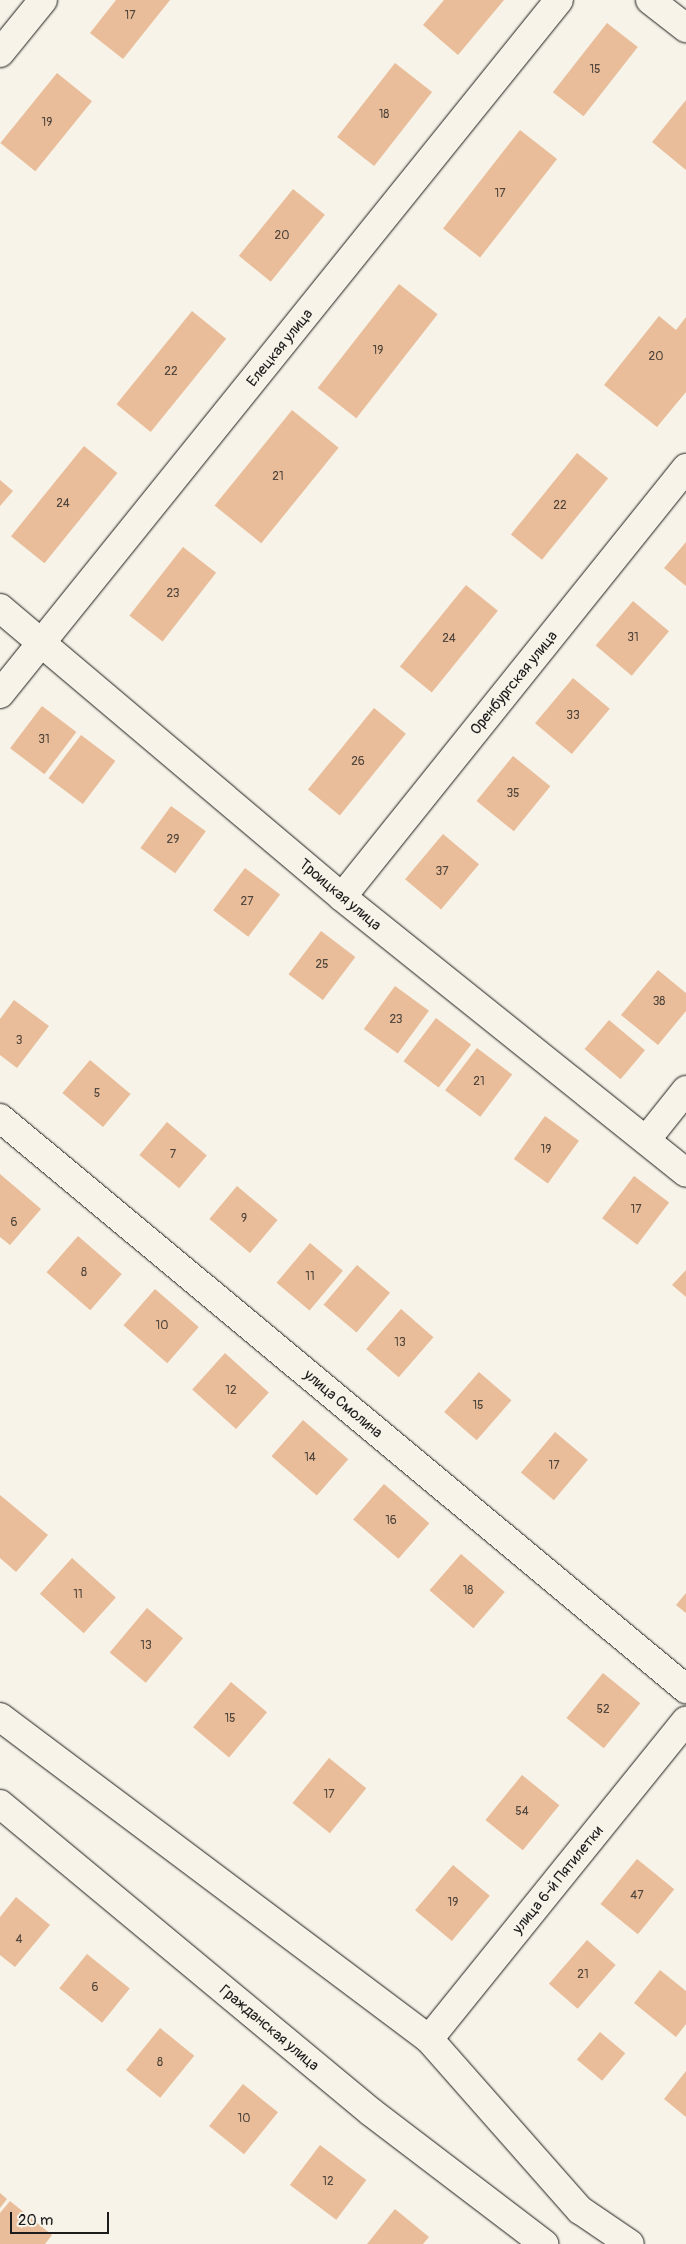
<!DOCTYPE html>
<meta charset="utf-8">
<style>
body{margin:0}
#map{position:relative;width:686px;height:2244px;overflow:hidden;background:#f7f3e8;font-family:Pangolin,sans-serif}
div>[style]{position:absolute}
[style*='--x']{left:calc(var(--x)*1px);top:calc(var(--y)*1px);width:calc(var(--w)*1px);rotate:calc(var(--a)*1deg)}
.building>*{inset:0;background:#e9bd99;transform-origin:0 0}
.roads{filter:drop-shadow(0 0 1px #1c1c1c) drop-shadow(0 0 1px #1c1c1c)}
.minor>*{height:28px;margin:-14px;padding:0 14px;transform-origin:14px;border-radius:14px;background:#f7f3e8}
span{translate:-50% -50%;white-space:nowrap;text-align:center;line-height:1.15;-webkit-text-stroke:5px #f7f3e8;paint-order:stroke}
.number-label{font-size:12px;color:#4f443b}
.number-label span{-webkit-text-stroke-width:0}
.street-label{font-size:15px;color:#1c1c1c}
.scale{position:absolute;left:10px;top:2212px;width:99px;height:22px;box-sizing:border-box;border:2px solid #1c1c1c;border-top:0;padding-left:6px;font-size:15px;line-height:18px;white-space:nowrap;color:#1c1c1c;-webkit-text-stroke:4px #f7f3e8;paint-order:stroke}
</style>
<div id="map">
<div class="building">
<div style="clip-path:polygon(116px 0,170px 0,123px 59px,90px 33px)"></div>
<div style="clip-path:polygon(444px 0,504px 0,458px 55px,423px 25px)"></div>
<div style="left:607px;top:23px;width:39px;height:88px;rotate:38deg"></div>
<div style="left:395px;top:63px;width:47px;height:94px;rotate:38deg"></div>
<div style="left:57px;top:73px;width:45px;height:90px;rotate:39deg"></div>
<div style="clip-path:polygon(686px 100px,686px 170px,652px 142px)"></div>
<div style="left:520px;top:130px;width:47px;height:125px;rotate:38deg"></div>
<div style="left:293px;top:189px;width:41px;height:86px;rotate:39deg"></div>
<div style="left:399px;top:284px;width:49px;height:132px;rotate:38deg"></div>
<div style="left:192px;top:311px;width:44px;height:120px;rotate:39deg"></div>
<div style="clip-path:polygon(659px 316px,676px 330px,686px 317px,686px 392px,657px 427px,604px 385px)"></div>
<div style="left:292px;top:410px;width:60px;height:123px;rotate:39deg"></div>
<div style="left:84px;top:446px;width:43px;height:116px;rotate:39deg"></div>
<div style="left:577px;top:453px;width:40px;height:105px;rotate:39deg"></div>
<div style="clip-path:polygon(0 480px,13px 491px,0 506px)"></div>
<div style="clip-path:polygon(686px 542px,686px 586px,664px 568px)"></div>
<div style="left:183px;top:547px;width:42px;height:87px;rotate:38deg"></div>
<div style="left:466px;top:585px;width:41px;height:105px;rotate:39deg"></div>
<div style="left:633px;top:601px;width:47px;height:58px;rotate:40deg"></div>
<div style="left:573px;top:678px;width:48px;height:59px;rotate:40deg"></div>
<div style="left:42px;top:706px;width:43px;height:53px;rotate:37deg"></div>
<div style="left:374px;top:708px;width:41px;height:105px;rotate:39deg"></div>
<div style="left:81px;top:735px;width:43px;height:54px;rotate:37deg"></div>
<div style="left:513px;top:756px;width:48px;height:58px;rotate:39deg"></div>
<div style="left:171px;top:806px;width:43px;height:52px;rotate:36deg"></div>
<div style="left:443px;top:834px;width:47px;height:59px;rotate:40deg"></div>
<div style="left:245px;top:868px;width:44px;height:53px;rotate:37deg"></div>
<div style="left:321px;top:931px;width:43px;height:54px;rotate:37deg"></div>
<div style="clip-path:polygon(658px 970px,686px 993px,686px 1011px,658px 1045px,621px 1015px)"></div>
<div style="left:395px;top:986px;width:42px;height:53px;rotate:36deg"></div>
<div style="clip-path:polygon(14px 1000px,49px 1026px,17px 1068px,0 1055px,0 1019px)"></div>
<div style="left:436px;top:1018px;width:44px;height:54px;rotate:37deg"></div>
<div style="left:609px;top:1020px;width:47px;height:38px;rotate:40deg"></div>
<div style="left:477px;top:1048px;width:44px;height:53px;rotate:37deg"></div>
<div style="left:90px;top:1060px;width:53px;height:43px;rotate:40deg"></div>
<div style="left:545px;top:1116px;width:42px;height:53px;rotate:36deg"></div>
<div style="left:167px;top:1122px;width:52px;height:43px;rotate:40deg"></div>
<div style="clip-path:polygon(0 1174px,41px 1209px,10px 1245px,0 1237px)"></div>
<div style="left:634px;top:1176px;width:44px;height:53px;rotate:37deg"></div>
<div style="left:237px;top:1186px;width:53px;height:43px;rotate:40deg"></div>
<div style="left:78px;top:1236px;width:58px;height:48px;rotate:41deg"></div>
<div style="left:310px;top:1243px;width:43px;height:52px;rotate:40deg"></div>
<div style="left:357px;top:1265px;width:43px;height:52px;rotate:40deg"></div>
<div style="clip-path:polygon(686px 1270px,686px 1297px,672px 1285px)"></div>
<div style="left:155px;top:1289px;width:58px;height:48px;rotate:41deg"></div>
<div style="left:401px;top:1309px;width:43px;height:53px;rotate:41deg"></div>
<div style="left:225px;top:1353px;width:59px;height:49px;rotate:42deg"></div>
<div style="left:479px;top:1372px;width:43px;height:53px;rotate:41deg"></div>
<div style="left:303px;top:1420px;width:60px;height:48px;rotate:41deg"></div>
<div style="left:555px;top:1432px;width:43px;height:53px;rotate:40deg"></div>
<div style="left:384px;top:1484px;width:60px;height:47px;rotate:41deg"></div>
<div style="clip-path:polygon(0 1495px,48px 1535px,16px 1572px,0 1558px)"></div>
<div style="left:461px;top:1554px;width:58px;height:48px;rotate:41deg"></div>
<div style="left:72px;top:1558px;width:59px;height:48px;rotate:42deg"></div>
<div style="clip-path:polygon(686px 1593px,686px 1613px,676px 1605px)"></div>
<div style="left:147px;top:1608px;width:47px;height:58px;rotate:40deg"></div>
<div style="left:603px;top:1673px;width:48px;height:58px;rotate:39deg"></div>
<div style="left:231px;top:1682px;width:47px;height:59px;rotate:40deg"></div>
<div style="left:329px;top:1758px;width:48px;height:58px;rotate:39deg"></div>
<div style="left:522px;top:1775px;width:48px;height:58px;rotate:39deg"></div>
<div style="left:637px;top:1859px;width:48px;height:58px;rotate:39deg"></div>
<div style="left:453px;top:1865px;width:48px;height:59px;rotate:40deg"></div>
<div style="clip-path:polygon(16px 1897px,50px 1925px,15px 1967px,0 1955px,0 1917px)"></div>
<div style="left:587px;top:1940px;width:38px;height:58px;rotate:41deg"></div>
<div style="left:87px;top:1954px;width:55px;height:44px;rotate:39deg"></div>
<div style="clip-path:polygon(660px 1970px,686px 1991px,686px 2024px,676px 2037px,634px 2003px)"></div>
<div style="left:160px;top:2028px;width:44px;height:54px;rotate:39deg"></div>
<div style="left:600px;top:2032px;width:33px;height:36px;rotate:40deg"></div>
<div style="clip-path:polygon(686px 2071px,686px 2117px,664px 2099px)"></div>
<div style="left:243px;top:2084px;width:45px;height:54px;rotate:39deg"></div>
<div style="left:320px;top:2145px;width:58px;height:50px;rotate:37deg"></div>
<div style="clip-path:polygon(0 2193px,7px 2199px,0 2208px)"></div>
<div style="clip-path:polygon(10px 2201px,52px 2235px,45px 2244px,0 2244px,0 2213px)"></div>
<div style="clip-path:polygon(395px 2209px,429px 2237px,423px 2244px,367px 2244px)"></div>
</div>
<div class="roads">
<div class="minor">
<div style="--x:650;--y:0;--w:46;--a:37.9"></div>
<div style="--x:0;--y:53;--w:68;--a:-50.9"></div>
<div style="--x:0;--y:608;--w:448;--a:40.2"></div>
<div style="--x:342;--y:897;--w:441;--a:38.7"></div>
<div style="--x:0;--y:694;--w:891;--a:-51.15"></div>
<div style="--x:342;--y:897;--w:550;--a:-51.28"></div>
<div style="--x:0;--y:1118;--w:893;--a:39.77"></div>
<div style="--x:646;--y:1140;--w:64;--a:-51.3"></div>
<div style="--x:0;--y:1717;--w:536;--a:36.89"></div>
<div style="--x:429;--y:2039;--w:228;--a:48.6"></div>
<div style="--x:580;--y:2210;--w:60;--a:34.2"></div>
<div style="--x:0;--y:1804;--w:482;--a:39.7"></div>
<div style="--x:371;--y:2112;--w:218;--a:37.3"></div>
<div style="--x:429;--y:2039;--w:409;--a:-51.1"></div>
</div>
</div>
<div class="number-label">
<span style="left:130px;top:16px">17</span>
<span style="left:595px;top:70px">15</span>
<span style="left:384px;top:115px">18</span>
<span style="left:47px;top:123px">19</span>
<span style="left:500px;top:194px">17</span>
<span style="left:282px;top:236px">20</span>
<span style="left:378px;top:351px">19</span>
<span style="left:656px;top:357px">20</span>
<span style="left:171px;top:372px">22</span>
<span style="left:278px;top:477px">21</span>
<span style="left:63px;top:504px">24</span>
<span style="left:560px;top:506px">22</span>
<span style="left:173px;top:594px">23</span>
<span style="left:633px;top:638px">31</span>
<span style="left:449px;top:639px">24</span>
<span style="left:573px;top:716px">33</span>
<span style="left:44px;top:740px">31</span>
<span style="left:358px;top:762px">26</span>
<span style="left:513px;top:794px">35</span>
<span style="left:173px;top:840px">29</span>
<span style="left:442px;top:872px">37</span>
<span style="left:247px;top:902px">27</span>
<span style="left:322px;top:965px">25</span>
<span style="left:659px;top:1002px">38</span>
<span style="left:396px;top:1020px">23</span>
<span style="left:19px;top:1041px">3</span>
<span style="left:479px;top:1082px">21</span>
<span style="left:97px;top:1094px">5</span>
<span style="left:546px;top:1150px">19</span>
<span style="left:173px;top:1155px">7</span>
<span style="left:636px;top:1210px">17</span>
<span style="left:244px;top:1219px">9</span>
<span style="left:14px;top:1223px">6</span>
<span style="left:84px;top:1273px">8</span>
<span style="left:310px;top:1277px">11</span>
<span style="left:162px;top:1326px">10</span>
<span style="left:400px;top:1343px">13</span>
<span style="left:231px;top:1391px">12</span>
<span style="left:478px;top:1406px">15</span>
<span style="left:310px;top:1458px">14</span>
<span style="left:554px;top:1466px">17</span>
<span style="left:391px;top:1521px">16</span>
<span style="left:468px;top:1591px">18</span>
<span style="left:78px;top:1595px">11</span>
<span style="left:146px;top:1646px">13</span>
<span style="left:603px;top:1710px">52</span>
<span style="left:230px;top:1719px">15</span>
<span style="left:329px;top:1795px">17</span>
<span style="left:522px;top:1812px">54</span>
<span style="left:637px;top:1896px">47</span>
<span style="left:453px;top:1903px">19</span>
<span style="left:19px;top:1940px">4</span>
<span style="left:583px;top:1975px">21</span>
<span style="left:95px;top:1988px">6</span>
<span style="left:160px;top:2063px">8</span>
<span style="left:244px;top:2119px">10</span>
<span style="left:328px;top:2182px">12</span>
</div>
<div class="street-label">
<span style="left:280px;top:348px;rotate:-51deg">Елецкая улица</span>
<span style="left:514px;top:683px;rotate:-51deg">Оренбургская улица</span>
<span style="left:340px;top:895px;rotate:40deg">Троицкая улица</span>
<span style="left:343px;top:1404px;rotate:40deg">улица Смолина</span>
<span style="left:558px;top:1880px;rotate:-51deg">улица 6-й Пятилетки</span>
<span style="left:269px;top:2028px;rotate:40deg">Гражданская улица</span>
</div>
<div class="scale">20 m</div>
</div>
